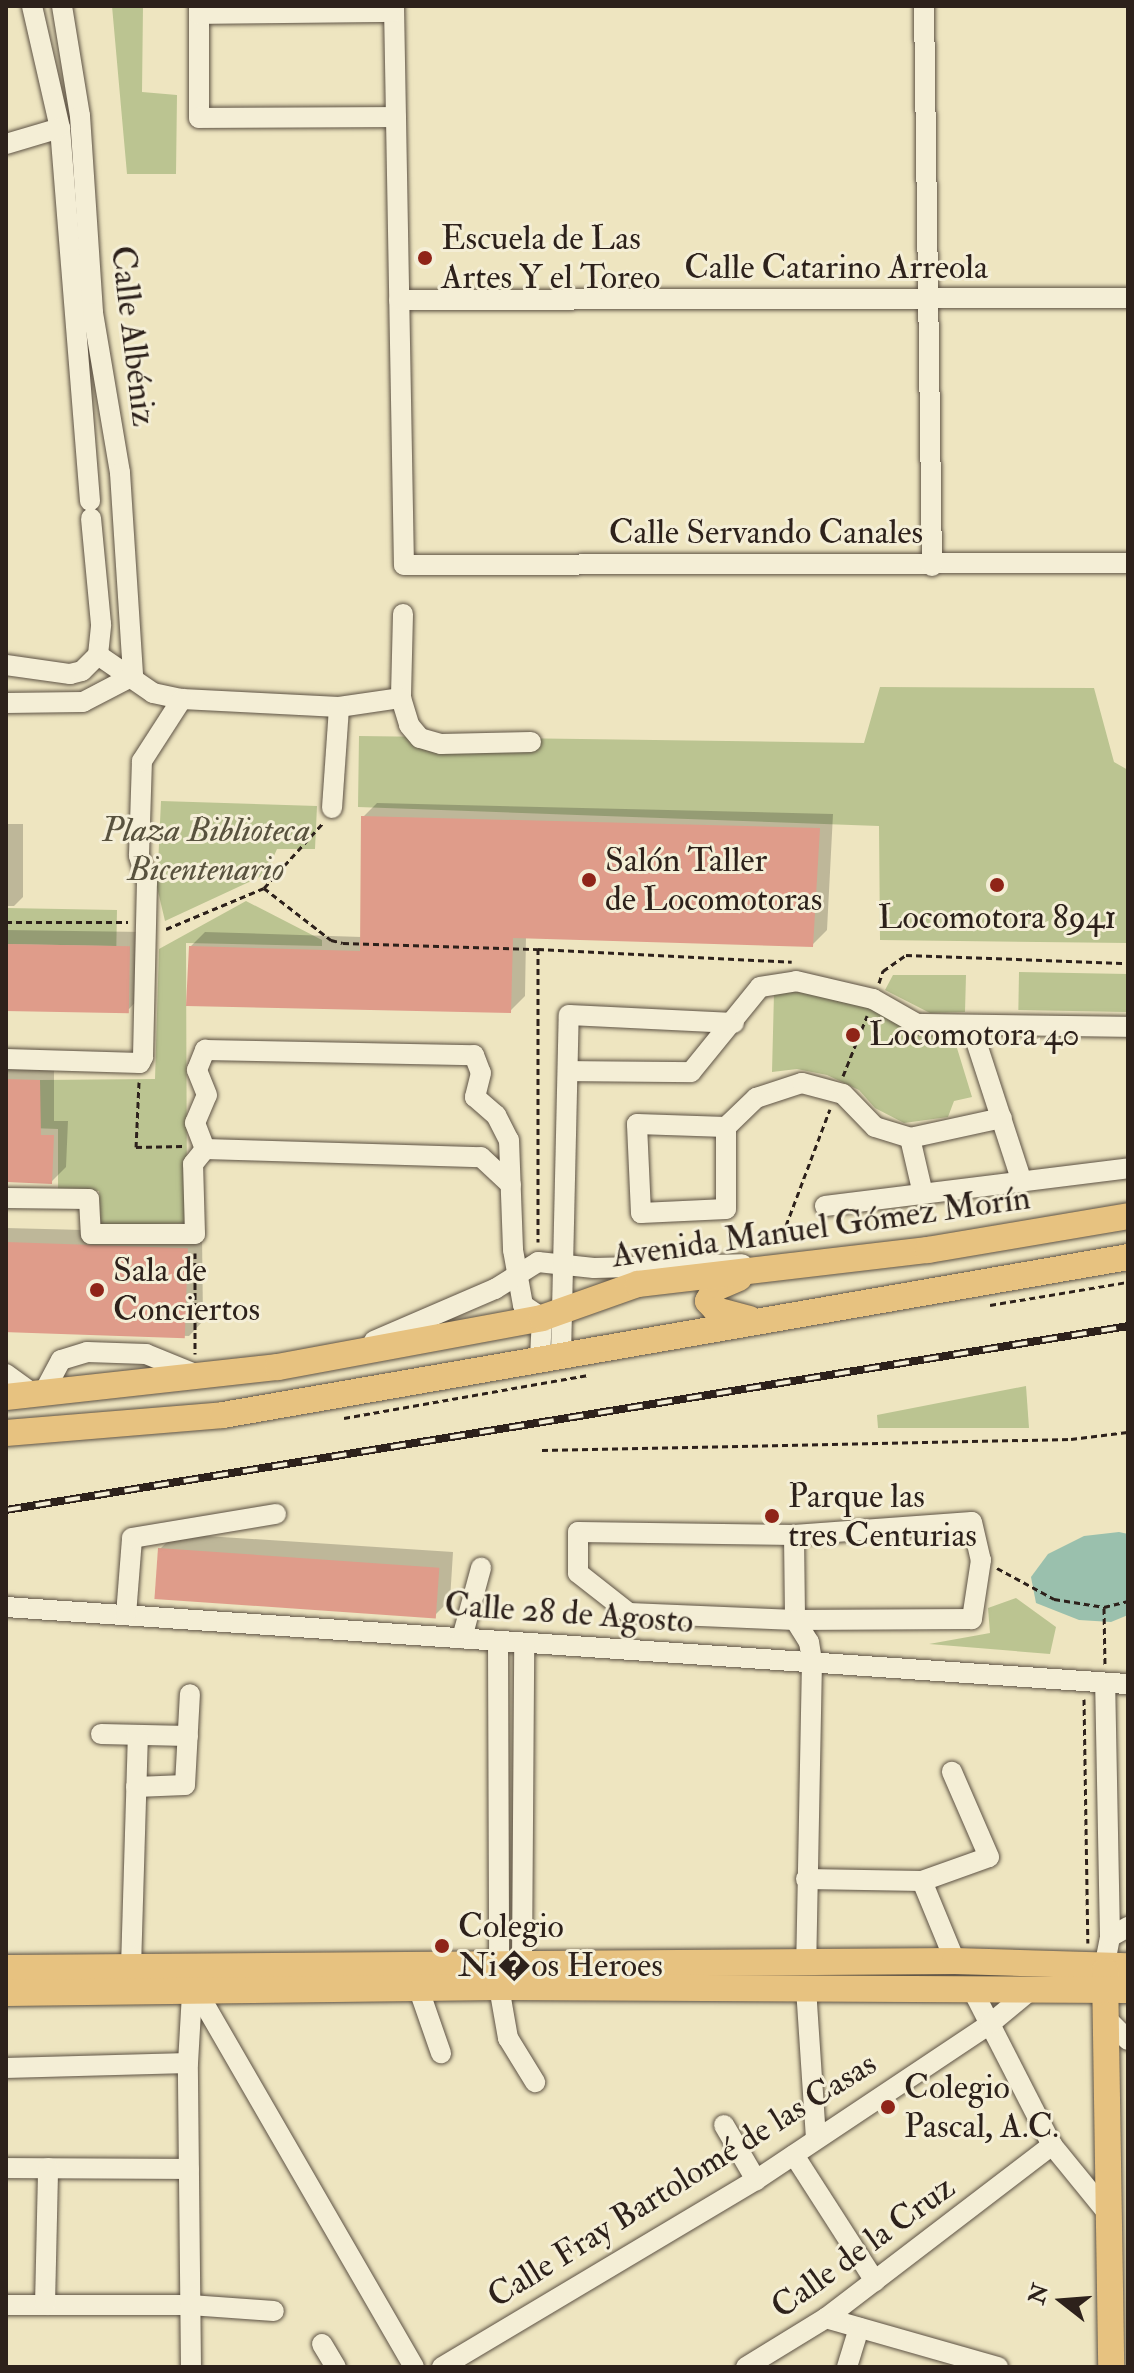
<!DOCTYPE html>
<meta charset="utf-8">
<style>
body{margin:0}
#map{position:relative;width:1134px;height:2373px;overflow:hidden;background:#eee5c0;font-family:"IM FELL Double Pica",serif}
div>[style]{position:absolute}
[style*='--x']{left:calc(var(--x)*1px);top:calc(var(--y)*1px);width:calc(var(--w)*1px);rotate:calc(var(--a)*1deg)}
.green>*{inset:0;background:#bbc491;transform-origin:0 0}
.water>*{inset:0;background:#9ac0ad}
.shadow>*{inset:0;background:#0003}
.building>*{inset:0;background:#df9c8a;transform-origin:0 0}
.path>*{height:3px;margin-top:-1.5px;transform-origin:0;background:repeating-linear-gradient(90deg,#2d211b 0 6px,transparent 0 10px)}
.roads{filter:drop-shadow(0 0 2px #5d5244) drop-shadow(0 0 2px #5d5244)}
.minor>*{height:20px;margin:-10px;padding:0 10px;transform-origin:10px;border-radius:10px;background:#f4eed6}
.major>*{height:26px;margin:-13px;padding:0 13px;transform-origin:13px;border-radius:13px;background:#e7c280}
.rail>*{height:8px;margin-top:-4px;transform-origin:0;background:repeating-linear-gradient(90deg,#f4eed6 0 15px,#2d211b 0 30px);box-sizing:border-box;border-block:2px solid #2d211b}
.dots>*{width:22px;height:22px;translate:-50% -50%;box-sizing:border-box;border:4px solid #f4eed6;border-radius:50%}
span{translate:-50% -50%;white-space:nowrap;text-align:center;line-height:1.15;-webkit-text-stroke:6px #f4eed6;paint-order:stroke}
.poi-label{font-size:34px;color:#2d211b}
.left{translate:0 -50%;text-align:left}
.street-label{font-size:34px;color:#2d211b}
.park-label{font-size:34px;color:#58523e;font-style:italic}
.frame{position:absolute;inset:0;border:8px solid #2d211b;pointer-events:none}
.north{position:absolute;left:1022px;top:2261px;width:80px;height:80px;-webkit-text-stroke:6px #f4eed6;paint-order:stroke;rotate:287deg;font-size:22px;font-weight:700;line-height:32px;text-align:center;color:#2d211b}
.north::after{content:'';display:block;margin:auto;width:28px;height:36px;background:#2d211b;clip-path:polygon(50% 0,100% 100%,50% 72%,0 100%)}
</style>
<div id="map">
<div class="green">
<div style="clip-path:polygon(112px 6px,143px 6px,142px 92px,177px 95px,176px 174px,127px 174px)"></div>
<div style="clip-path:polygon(880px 687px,1094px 688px,1114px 762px,1128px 770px,1128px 943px,880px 940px,879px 826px,358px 807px,359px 736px,864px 743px)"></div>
<div style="clip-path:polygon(161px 801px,317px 806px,315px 849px,277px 849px,266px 874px,165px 921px,157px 887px)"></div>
<div style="clip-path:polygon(246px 901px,322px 940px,322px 946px,186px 943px,187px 1223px,101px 1225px,99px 1191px,58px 1190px,58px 1129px,6px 1127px,40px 1115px,40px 1080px,155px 1079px,159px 949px)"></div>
<div style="left:6px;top:908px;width:111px;height:36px;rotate:1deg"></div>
<div style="left:1019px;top:972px;width:109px;height:38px;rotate:1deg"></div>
<div style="clip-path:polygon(893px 975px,966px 975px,965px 1012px,930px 1013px,885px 990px)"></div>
<div style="clip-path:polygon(804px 989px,856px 997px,916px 1031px,953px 1035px,972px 1097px,954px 1101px,948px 1117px,904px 1123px,875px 1108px,859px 1090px,827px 1075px,797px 1069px,772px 1072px,774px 993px)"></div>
<div style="clip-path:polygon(1026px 1386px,1029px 1428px,878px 1428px,877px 1415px)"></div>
<div style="clip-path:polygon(1016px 1598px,1056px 1627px,1050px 1654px,929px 1644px,990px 1633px,988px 1608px)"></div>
</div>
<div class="water">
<div style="clip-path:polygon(1119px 1532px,1128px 1534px,1128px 1615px,1111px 1622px,1079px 1620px,1036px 1603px,1031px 1577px,1048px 1554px,1084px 1536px)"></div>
</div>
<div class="shadow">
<div style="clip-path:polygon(377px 803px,833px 814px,827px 930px,812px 945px,526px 936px,525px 996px,510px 1011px,190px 947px,205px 932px,362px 937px,363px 817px)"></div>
<div style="clip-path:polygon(6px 824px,23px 824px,23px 897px,14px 906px,6px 906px)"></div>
<div style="clip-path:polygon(6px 930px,144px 932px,143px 994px,129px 1009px,6px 1009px)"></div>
<div style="clip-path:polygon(6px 1065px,54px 1066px,54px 1121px,68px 1121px,66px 1167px,51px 1182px,6px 1180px)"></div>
<div style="clip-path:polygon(6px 1228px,202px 1233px,203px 1321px,189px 1336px,6px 1330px)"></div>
<div style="clip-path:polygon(175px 1534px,453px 1552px,450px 1600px,435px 1615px,160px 1549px)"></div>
</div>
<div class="building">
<div style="clip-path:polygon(361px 816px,820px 828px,813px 947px,513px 938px,511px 1013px,186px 1006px,189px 946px,360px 951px)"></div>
<div style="left:6px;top:944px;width:124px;height:67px;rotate:1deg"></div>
<div style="clip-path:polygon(6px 1079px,40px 1080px,41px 1135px,54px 1135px,52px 1184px,6px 1182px)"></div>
<div style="left:6px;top:1242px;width:182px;height:90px;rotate:2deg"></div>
<div style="left:158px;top:1548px;width:282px;height:51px;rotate:4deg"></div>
</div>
<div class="path">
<div style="--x:264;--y:888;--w:88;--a:-47.8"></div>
<div style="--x:6;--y:922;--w:122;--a:0"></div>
<div style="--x:166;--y:929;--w:106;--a:-22.7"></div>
<div style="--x:264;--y:888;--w:85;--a:37.8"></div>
<div style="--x:331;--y:940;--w:12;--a:14"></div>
<div style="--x:343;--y:943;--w:195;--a:1.8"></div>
<div style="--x:538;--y:949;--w:293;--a:90"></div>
<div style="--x:538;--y:949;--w:254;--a:2.9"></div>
<div style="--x:879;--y:983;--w:13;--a:-72"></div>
<div style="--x:883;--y:971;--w:28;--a:-35"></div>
<div style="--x:906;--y:955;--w:222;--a:2.1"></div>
<div style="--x:843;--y:1076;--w:65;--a:-68.2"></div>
<div style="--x:139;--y:1082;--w:65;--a:92.6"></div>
<div style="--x:136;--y:1147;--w:47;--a:-1.2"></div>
<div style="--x:779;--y:1244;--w:144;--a:-69.3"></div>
<div style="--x:195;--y:1253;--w:101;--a:90"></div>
<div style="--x:990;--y:1305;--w:140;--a:-9.5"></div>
<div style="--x:344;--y:1418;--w:248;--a:-10"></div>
<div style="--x:542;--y:1450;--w:529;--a:-1.19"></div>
<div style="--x:1071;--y:1439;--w:57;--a:-7"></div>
<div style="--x:997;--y:1568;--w:65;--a:28.5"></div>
<div style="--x:1054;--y:1599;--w:51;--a:9.1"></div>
<div style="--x:1104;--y:1607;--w:25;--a:-14"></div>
<div style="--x:1104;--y:1608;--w:57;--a:89"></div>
<div style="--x:1084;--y:1699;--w:244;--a:89.1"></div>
</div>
<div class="roads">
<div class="minor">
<div style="--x:32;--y:6;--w:125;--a:77.1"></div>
<div style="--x:60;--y:128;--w:374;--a:85.4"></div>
<div style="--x:62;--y:6;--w:111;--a:80.7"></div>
<div style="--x:80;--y:116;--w:197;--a:86.2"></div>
<div style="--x:93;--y:313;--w:162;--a:80.4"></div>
<div style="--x:120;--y:473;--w:203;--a:86.3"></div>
<div style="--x:199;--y:6;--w:112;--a:90"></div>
<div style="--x:199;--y:118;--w:197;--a:-0.3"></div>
<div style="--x:394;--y:6;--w:559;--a:88.98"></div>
<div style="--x:404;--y:565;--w:724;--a:-0.16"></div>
<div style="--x:924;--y:6;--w:560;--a:89.18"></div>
<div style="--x:199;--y:14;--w:195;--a:-0.6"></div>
<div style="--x:6;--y:144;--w:56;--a:-16.5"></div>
<div style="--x:399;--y:300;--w:729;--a:-0.16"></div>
<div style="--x:403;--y:614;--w:84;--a:91.4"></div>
<div style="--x:401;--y:698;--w:28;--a:73"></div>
<div style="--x:409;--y:725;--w:17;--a:50"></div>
<div style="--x:420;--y:738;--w:22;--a:16"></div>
<div style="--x:441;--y:744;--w:90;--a:-1.3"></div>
<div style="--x:98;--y:655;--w:67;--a:34.6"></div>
<div style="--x:153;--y:693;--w:30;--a:12"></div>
<div style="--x:182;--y:699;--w:157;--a:2.9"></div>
<div style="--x:339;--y:707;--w:63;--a:-8.3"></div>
<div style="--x:6;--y:665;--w:65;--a:8"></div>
<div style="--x:70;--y:674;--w:12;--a:-14"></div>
<div style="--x:82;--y:671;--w:23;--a:-45"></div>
<div style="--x:98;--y:655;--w:31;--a:-84"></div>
<div style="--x:101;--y:624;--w:106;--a:-95.4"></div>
<div style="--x:6;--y:703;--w:77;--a:-0.7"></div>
<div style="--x:83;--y:702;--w:56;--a:-27.5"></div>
<div style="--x:332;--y:808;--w:101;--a:-86"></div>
<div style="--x:972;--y:1029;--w:161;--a:71.9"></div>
<div style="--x:6;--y:1059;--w:134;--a:1.7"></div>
<div style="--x:140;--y:1063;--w:7;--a:-63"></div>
<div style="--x:143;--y:1057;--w:175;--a:-88.7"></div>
<div style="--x:147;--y:882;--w:28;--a:-107"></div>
<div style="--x:139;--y:855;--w:94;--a:-88.2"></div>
<div style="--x:142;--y:761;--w:74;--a:-57.2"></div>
<div style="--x:569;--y:1071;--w:122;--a:0.5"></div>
<div style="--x:691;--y:1072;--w:109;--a:-50.9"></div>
<div style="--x:760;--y:987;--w:36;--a:-9"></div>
<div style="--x:796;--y:981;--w:79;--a:13.2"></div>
<div style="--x:873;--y:999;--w:51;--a:29.6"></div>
<div style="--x:917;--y:1024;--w:211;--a:0.8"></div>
<div style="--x:726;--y:1127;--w:82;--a:90"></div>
<div style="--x:726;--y:1209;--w:85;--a:177.3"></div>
<div style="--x:641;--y:1213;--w:89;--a:-92.6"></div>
<div style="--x:637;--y:1124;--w:89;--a:1.9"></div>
<div style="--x:726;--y:1127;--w:42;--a:-44"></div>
<div style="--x:756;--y:1098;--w:48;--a:-18.1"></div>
<div style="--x:802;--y:1083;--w:42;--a:15"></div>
<div style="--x:843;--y:1094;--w:46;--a:45.9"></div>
<div style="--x:875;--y:1127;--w:37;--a:17"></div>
<div style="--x:910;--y:1138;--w:94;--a:-12.3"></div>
<div style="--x:910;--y:1138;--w:57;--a:76.9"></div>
<div style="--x:205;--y:1149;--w:28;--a:-111"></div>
<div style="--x:195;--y:1123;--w:30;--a:-67"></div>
<div style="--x:207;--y:1095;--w:27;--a:-112"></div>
<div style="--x:197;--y:1070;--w:22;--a:-68"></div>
<div style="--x:205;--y:1050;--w:269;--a:1.1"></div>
<div style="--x:474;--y:1055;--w:19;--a:69"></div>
<div style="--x:481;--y:1073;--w:25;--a:104"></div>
<div style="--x:475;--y:1097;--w:28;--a:41"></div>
<div style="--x:496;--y:1115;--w:28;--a:63"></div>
<div style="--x:509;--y:1140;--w:110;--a:87.9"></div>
<div style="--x:513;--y:1250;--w:56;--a:79.7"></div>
<div style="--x:523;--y:1305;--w:23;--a:34"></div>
<div style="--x:542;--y:1318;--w:40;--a:92.9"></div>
<div style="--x:205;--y:1149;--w:276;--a:1.7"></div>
<div style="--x:481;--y:1157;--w:41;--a:43"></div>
<div style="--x:6;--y:1198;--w:83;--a:0.7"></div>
<div style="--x:89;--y:1199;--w:35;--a:87"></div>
<div style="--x:91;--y:1234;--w:104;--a:0"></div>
<div style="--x:195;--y:1234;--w:70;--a:-91.6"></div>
<div style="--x:193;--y:1164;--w:19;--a:-51"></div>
<div style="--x:825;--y:1206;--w:305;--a:-7.1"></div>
<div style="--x:374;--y:1341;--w:132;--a:-23.3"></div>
<div style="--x:495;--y:1289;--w:51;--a:-32.1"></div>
<div style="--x:538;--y:1262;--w:56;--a:6.1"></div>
<div style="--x:594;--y:1268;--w:148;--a:-1.5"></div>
<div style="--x:561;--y:1355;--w:340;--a:-88.7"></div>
<div style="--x:569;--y:1015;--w:165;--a:2.8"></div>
<div style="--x:6;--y:1374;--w:32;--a:36"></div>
<div style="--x:45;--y:1390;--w:34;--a:-62"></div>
<div style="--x:61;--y:1360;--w:27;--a:-17"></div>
<div style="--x:87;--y:1352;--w:59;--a:1.9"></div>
<div style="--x:146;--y:1354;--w:53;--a:22.2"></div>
<div style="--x:972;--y:1522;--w:39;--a:77"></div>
<div style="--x:981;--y:1560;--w:60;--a:98.7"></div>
<div style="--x:972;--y:1619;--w:177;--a:179.7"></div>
<div style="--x:795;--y:1620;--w:166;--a:-177.6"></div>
<div style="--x:629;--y:1613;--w:65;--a:-141.9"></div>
<div style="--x:578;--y:1573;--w:41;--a:-90"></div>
<div style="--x:578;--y:1532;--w:216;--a:0.8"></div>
<div style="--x:794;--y:1535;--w:178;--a:-4.2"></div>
<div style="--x:794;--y:1535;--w:85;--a:89.3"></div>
<div style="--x:795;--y:1620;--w:26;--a:58"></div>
<div style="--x:809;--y:1642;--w:19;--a:81"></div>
<div style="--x:812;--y:1661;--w:304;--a:91.1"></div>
<div style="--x:6;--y:1607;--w:1125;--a:3.93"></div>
<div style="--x:126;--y:1615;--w:77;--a:-85.5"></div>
<div style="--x:132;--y:1538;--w:146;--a:-9.5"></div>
<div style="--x:462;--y:1638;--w:73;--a:-74.8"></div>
<div style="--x:498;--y:1641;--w:323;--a:89.8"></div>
<div style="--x:101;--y:1734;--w:87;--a:1.3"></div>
<div style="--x:136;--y:1787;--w:49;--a:-2.3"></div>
<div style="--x:185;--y:1785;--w:91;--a:-86.9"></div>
<div style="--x:806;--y:1879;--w:116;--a:1"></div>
<div style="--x:922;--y:1881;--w:71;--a:-19.7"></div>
<div style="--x:989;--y:1857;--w:93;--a:-113.5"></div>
<div style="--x:922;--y:1881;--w:87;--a:67.6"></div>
<div style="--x:1110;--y:1937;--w:21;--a:-29"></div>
<div style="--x:1105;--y:1963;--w:26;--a:-79"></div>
<div style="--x:1110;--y:1937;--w:252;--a:-91.1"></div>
<div style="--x:522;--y:1965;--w:321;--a:-89.6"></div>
<div style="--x:131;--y:1968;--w:233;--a:-88.3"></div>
<div style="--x:499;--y:1987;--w:52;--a:80"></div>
<div style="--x:508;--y:2038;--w:52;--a:58.5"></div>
<div style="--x:806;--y:1988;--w:149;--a:86.2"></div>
<div style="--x:972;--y:1989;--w:175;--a:62.9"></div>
<div style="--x:1052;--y:2145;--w:90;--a:50.8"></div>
<div style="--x:419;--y:1990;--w:67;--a:70.8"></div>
<div style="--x:198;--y:1993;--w:432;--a:60"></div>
<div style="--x:1107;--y:2019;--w:30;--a:45"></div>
<div style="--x:6;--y:2068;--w:182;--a:-1.6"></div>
<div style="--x:724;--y:2125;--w:64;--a:59.8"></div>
<div style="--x:794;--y:2155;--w:150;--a:57.3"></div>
<div style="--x:6;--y:2168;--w:183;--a:0.3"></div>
<div style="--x:6;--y:2305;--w:184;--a:0"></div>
<div style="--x:190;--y:2305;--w:84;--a:4.1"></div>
<div style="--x:45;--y:2305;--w:137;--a:-88.7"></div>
<div style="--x:826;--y:2318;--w:179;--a:15.9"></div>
<div style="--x:322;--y:2344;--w:27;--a:59"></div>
<div style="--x:191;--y:2367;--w:304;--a:-90.6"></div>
<div style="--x:188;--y:2063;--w:70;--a:-86.7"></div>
<div style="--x:442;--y:2367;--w:365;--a:-30.8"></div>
<div style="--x:756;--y:2180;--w:283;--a:-33.7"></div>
<div style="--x:991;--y:2023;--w:53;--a:-39.7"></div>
<div style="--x:746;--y:2367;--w:94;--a:-31.5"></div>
<div style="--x:826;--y:2318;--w:285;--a:-37.4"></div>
<div style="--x:847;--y:2367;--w:41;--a:-72.9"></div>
</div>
<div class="major">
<div style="--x:739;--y:1278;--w:26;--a:157"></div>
<div style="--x:715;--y:1288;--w:15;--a:118"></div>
<div style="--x:708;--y:1301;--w:12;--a:48"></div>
<div style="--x:716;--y:1310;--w:35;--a:15"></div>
<div style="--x:6;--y:1397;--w:274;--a:-6.3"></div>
<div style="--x:278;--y:1367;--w:269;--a:-10.5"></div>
<div style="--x:542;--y:1318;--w:102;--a:-19.5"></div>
<div style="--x:638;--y:1284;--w:292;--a:-6.7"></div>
<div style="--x:928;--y:1250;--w:203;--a:-9.6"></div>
<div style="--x:6;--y:1433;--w:218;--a:-4.7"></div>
<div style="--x:223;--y:1415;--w:919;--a:-9.9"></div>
<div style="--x:6;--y:1968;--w:949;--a:-0.42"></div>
<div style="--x:955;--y:1961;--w:173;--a:1.7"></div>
<div style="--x:1105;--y:1971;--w:396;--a:89.1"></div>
<div style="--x:6;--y:1993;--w:493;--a:-0.7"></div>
<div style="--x:499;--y:1987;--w:629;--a:0.27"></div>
</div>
</div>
<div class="rail">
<div style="--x:6;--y:1510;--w:1137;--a:-9.31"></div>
</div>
<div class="dots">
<div style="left:425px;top:258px;background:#8f2418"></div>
<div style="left:589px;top:880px;background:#8f2418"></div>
<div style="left:997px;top:885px;background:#8f2418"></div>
<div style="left:853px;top:1035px;background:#8f2418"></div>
<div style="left:97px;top:1290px;background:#8f2418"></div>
<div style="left:772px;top:1516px;background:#8f2418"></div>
<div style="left:442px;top:1946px;background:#8f2418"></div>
<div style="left:888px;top:2107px;background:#8f2418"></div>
</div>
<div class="poi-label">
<span class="left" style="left:441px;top:258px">Escuela de Las<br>Artes Y el Toreo</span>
<span class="left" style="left:605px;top:880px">Salón Taller<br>de Locomotoras</span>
<span style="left:997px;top:918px">Locomotora 8941</span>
<span class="left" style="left:869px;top:1035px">Locomotora 40</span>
<span class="left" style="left:113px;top:1290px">Sala de<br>Conciertos</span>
<span class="left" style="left:788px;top:1516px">Parque las<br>tres Centurias</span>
<span class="left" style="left:458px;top:1946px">Colegio<br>Ni�os Heroes</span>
<span class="left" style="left:904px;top:2107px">Colegio<br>Pascal, A.C.</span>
</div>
<div class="street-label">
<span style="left:836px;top:268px">Calle Catarino Arreola</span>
<span style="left:133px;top:336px;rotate:83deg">Calle Albéniz</span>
<span style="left:766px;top:533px">Calle Servando Canales</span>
<span style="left:821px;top:1227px;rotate:-8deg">Avenida Manuel Gómez Morín</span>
<span style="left:569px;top:1613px;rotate:4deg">Calle 28 de Agosto</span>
<span style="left:682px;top:2180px;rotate:-32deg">Calle Fray Bartolomé de las Casas</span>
<span style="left:863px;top:2247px;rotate:-36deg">Calle de la Cruz</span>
</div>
<div class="park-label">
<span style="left:206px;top:850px">Plaza Biblioteca<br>Bicentenario</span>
</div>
<div class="frame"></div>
<div class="north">N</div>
</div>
